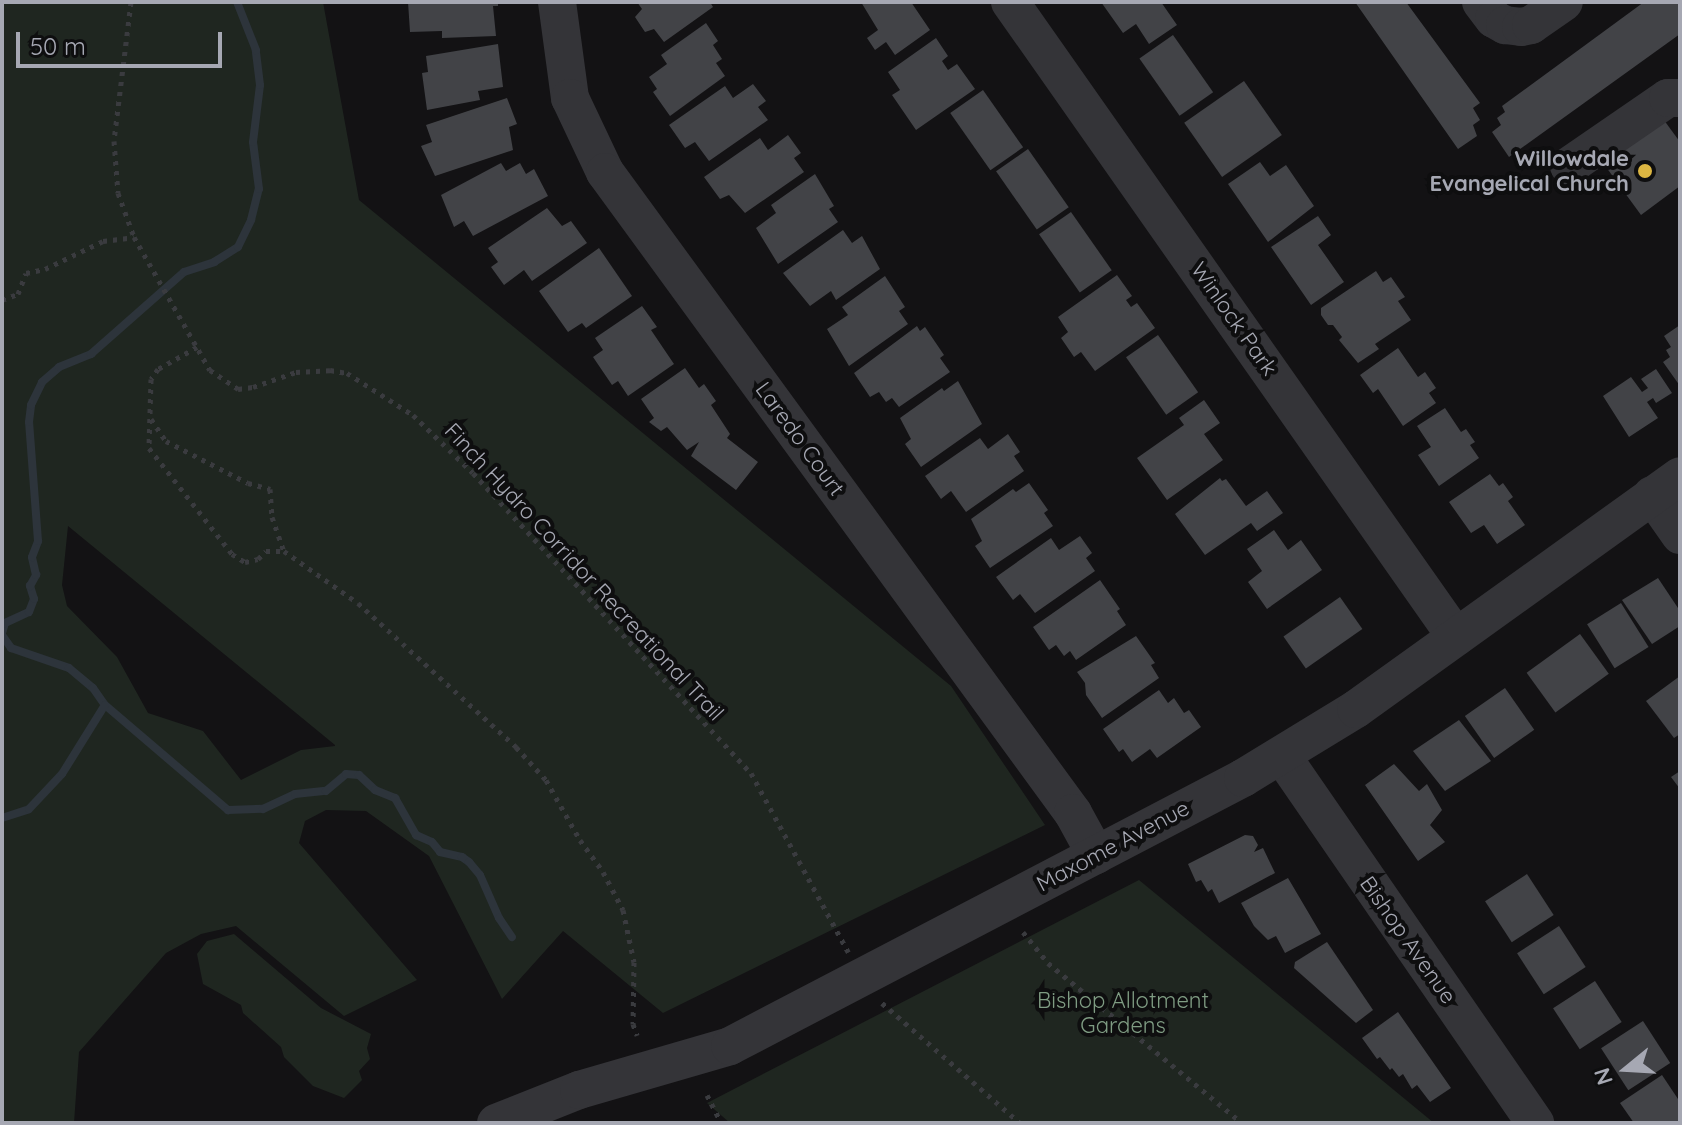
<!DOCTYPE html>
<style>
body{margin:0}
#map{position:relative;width:1682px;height:1125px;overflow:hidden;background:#131214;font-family:Quicksand,sans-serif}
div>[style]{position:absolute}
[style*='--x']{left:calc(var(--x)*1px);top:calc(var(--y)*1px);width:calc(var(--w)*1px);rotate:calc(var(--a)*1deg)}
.green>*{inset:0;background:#1f2620}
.stream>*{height:8px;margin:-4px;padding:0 4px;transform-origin:4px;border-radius:4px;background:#2d343b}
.building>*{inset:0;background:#424347;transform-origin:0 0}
.path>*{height:5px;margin-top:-2.5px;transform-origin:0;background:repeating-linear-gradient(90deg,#3a3b3f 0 4px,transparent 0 10px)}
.minor>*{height:38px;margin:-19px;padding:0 19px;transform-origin:19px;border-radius:19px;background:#343438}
.dots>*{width:22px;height:22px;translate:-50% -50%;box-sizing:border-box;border:4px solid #0e0e0f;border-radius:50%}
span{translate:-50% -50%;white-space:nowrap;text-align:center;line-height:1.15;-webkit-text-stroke:8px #0e0e0f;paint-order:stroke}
.poi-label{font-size:22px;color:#a6a8b3;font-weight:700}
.right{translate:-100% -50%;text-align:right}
.street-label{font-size:22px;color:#a6a8b3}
.park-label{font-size:22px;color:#7f9c83}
.frame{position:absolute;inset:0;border:4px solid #a6a8b3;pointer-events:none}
.north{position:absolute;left:1586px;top:1029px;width:80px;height:80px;-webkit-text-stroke:6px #0e0e0f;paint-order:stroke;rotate:252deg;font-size:22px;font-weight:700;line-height:32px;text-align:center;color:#a6a8b3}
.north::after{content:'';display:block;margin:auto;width:28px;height:36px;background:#a6a8b3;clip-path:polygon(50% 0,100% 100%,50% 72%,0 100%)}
.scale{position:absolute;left:16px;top:32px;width:206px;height:36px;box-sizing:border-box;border:4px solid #a6a8b3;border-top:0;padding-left:10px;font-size:24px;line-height:28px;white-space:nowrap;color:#a6a8b3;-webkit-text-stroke:6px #0e0e0f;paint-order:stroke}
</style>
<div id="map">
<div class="green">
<div style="clip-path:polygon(evenodd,2px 2px,323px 2px,359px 200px,951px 686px,1045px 825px,663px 1013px,563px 931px,502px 999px,429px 856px,366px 811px,326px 810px,305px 821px,299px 843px,417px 980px,344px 1016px,236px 926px,201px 934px,166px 953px,79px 1052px,74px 1123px,2px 1123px,2px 2px,68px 526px,335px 745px,335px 746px,301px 750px,241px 780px,203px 731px,148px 713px,117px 657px,67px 606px,62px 585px,68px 526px)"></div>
<div style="clip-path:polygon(1139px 880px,1434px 1123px,730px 1123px,707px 1103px)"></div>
<div style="clip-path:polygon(234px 934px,321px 1008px,371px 1034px,367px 1048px,370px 1059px,359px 1071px,362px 1080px,344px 1098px,313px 1086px,284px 1057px,281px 1047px,243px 1013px,241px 1005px,203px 984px,197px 954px,207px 941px)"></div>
</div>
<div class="stream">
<div style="--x:2;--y:633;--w:10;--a:-73"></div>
<div style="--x:5;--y:623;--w:26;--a:-25"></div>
<div style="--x:29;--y:612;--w:14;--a:-69"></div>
<div style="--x:34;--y:599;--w:14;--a:-107"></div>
<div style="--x:30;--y:586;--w:13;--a:-61"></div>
<div style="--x:36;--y:575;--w:18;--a:-103"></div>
<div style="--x:32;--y:557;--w:17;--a:-69"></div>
<div style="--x:38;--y:541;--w:119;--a:-94.3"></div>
<div style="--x:29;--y:422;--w:17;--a:-83"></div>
<div style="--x:31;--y:405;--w:25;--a:-64"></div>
<div style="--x:42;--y:382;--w:23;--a:-41"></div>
<div style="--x:59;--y:367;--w:35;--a:-22"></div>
<div style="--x:91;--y:354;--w:124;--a:-41.4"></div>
<div style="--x:184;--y:272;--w:32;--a:-18"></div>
<div style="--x:214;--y:262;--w:28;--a:-32"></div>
<div style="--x:238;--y:247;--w:30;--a:-64"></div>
<div style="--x:251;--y:220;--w:32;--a:-76"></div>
<div style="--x:259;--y:189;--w:47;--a:-97.3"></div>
<div style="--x:253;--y:142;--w:57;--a:-83"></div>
<div style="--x:260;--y:85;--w:35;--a:-97"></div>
<div style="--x:256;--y:50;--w:52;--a:-111.6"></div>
<div style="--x:2;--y:635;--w:16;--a:55"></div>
<div style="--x:11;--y:648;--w:61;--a:19"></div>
<div style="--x:69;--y:668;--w:31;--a:40"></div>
<div style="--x:93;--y:688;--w:21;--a:55"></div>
<div style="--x:105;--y:705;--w:162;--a:40.5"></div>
<div style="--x:228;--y:810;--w:35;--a:-2"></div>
<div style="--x:263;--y:809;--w:35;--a:-25"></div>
<div style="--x:295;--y:794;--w:31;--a:-6"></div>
<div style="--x:326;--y:791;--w:26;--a:-40"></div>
<div style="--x:346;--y:774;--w:13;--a:4"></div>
<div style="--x:359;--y:775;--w:22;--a:43"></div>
<div style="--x:375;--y:790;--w:22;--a:22"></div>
<div style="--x:395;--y:798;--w:43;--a:60.4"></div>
<div style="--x:416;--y:835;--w:17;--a:24"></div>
<div style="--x:432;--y:842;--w:13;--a:51"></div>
<div style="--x:440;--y:852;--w:23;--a:13"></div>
<div style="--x:462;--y:857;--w:9;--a:36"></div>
<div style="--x:469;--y:862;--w:17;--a:50"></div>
<div style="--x:480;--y:875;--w:47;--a:66.2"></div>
<div style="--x:499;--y:918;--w:23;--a:56"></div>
<div style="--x:2;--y:818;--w:28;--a:-18"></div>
<div style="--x:29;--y:809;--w:48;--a:-46.7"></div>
<div style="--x:62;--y:774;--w:81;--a:-58.1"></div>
</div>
<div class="building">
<div style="clip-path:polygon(408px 2px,498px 2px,498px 6px,493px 6px,496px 36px,442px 38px,442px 31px,410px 32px)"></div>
<div style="clip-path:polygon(637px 2px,710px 2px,713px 7px,664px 42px,654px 29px,645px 32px,635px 17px,642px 9px)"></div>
<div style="clip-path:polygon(861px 2px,911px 2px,930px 30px,895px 55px,886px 42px,875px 50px,867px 38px,878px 30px)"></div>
<div style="clip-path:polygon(1101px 2px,1161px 2px,1177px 25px,1149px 44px,1136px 24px,1123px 33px)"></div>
<div style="clip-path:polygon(1355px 2px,1406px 2px,1480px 103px,1473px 108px,1480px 120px,1473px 125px,1477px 136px,1458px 149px)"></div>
<div style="clip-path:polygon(1644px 2px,1680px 2px,1680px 34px,1509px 157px,1492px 132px,1501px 125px,1497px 118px,1505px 112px,1502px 106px)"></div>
<div style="clip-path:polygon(706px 23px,718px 41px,713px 45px,722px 59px,716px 63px,725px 76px,670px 116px,653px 92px,657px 89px,649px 77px,667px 64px,661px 55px)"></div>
<div style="left:1173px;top:35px;width:70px;height:41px;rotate:55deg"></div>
<div style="clip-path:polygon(936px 38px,948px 56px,942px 61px,948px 70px,957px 64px,975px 89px,916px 130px,892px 95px,900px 90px,888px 72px)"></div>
<div style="clip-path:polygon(498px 44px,503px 87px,478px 91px,480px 100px,427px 110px,422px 73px,428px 72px,426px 56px)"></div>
<div style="left:1244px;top:81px;width:66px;height:73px;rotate:55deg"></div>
<div style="clip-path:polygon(753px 84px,766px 101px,758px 107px,768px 120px,709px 161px,695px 142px,685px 148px,669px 125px,725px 86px,733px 98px)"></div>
<div style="left:983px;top:90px;width:70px;height:40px;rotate:55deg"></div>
<div style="clip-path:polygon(507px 98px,517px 124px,509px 127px,513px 150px,435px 176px,421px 146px,432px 142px,426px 125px)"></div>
<div style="clip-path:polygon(1658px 112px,1680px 142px,1680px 186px,1641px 215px,1598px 156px)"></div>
<div style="clip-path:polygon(788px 135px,801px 153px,794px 158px,804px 172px,745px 213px,729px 195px,720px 199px,704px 177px,760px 138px,768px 150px)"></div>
<div style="left:1028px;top:149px;width:71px;height:39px;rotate:55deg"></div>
<div style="clip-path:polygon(1260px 162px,1270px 176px,1286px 165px,1314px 206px,1268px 242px,1228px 184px)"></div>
<div style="clip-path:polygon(501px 163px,506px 171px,520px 163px,526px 174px,534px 169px,548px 196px,473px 236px,464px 221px,454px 227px,441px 195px)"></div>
<div style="clip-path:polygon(815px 174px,834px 206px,829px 209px,838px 222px,778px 264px,756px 228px,776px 213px,771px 205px)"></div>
<div style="clip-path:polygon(547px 208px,562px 226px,571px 221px,587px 243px,532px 281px,524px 270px,504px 285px,491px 267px,498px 262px,488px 248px)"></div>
<div style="left:1071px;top:212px;width:71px;height:39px;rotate:55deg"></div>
<div style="clip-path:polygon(1318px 216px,1331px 235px,1318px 245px,1344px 282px,1311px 305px,1271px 247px)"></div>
<div style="clip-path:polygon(843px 230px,852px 243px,862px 236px,880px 269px,836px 300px,831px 291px,810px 306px,783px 273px)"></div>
<div style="clip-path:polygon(599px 248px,632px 296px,586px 328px,582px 323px,568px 332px,539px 291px)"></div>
<div style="clip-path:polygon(1376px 271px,1383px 282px,1391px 277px,1405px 297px,1398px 301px,1411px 320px,1375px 344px,1379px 349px,1358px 363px,1339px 340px,1342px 337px,1333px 325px,1328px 325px,1321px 315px,1321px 308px)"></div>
<div style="clip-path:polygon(1117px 275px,1132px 296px,1126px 300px,1131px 307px,1137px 303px,1155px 328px,1095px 371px,1081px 352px,1074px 357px,1061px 338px,1068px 332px,1058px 317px)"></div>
<div style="clip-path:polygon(885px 276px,905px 307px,899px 311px,908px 324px,849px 366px,827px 329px,848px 315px,842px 307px)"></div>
<div style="clip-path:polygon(642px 306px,657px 327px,651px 330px,674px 364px,628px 396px,618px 381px,612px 385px,593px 357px,603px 350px,595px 338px)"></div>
<div style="clip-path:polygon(1680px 325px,1680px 386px,1663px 362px,1670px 357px,1666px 350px,1671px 347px,1664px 336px)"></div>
<div style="clip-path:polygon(917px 326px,920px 331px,925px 327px,944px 355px,940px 358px,950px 372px,899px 407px,892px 398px,886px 402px,879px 392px,870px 397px,854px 373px)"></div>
<div style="left:1158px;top:335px;width:70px;height:39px;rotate:55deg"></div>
<div style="clip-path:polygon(1398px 348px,1418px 377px,1425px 372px,1436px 388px,1429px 393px,1436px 403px,1403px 426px,1378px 389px,1373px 393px,1360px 375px)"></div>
<div style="clip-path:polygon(685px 368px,699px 388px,704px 384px,716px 401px,711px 405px,730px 434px,727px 438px,758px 462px,736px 490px,691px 456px,699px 442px,687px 450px,667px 427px,661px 431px,649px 422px,654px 418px,641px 399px)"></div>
<div style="clip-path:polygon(1656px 369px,1672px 393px,1656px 403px,1653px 398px,1647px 402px,1658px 418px,1629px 437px,1603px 396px,1631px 377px,1642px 392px,1648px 388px,1641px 379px)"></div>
<div style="clip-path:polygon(958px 381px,982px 424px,921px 467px,905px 444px,911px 439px,900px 418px,942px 388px,944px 391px)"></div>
<div style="clip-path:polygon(1204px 400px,1220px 423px,1204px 434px,1223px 460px,1167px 500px,1137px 458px,1184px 425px,1179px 418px)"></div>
<div style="clip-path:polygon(1445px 408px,1461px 432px,1466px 429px,1475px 442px,1470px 445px,1479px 458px,1439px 486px,1418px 455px,1431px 447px,1417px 426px)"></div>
<div style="clip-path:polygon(1008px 434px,1020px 452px,1014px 456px,1024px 471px,966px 512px,951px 491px,941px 499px,925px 476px,980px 438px,988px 449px)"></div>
<div style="clip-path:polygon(1490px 474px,1499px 486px,1503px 483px,1513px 497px,1508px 501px,1525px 525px,1497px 544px,1484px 525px,1471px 533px,1449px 502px)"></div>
<div style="clip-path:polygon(1220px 478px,1222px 481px,1226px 479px,1246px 506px,1267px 491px,1283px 513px,1257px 531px,1251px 523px,1205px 555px,1175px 514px)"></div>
<div style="clip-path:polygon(1029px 483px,1048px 510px,1044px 513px,1053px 526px,990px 568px,975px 546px,982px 541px,971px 519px,1013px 489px,1016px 492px)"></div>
<div style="clip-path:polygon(1274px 530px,1288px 550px,1301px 540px,1322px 570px,1267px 609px,1248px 582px,1262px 571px,1247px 549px)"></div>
<div style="clip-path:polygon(1080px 536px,1092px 553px,1086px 558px,1095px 571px,1035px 613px,1020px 594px,1013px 600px,996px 577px,1051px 538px,1059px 550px)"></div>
<div style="clip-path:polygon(1658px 578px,1680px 611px,1680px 626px,1652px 644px,1622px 600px)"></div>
<div style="clip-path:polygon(1100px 580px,1120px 609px,1117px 611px,1126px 625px,1076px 660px,1070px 651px,1064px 656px,1056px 645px,1049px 650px,1033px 627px)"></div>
<div style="left:1340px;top:597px;width:39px;height:69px;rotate:55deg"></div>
<div style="left:1621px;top:603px;width:52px;height:40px;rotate:58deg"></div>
<div style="left:1580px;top:634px;width:49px;height:66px;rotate:54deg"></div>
<div style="clip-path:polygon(1136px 636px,1155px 663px,1151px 665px,1159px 678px,1102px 718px,1086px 695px,1085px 683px,1077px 672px)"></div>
<div style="clip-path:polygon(1680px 676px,1680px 734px,1674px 738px,1646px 701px)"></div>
<div style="left:1505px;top:688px;width:51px;height:49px;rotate:55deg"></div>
<div style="clip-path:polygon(1159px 690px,1168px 703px,1174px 698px,1184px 713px,1189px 710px,1201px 727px,1157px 758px,1150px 749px,1132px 762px,1123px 749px,1119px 752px,1103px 729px)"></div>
<div style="clip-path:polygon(1459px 720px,1491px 761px,1445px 791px,1413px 751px)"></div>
<div style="clip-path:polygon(1394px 764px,1419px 791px,1427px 784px,1442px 810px,1430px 825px,1445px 842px,1418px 861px,1365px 785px)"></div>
<div style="clip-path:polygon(1680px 771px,1680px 789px,1671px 777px)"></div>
<div style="clip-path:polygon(1245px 835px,1253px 836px,1258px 845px,1254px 852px,1263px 848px,1275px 873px,1219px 903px,1212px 889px,1208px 892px,1201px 880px,1196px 882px,1188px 864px)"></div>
<div style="left:1527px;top:874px;width:49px;height:50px;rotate:57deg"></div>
<div style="clip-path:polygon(1288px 878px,1321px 934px,1285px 953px,1276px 936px,1268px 940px,1254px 926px,1241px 903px)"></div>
<div style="left:1559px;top:926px;width:49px;height:50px;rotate:57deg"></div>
<div style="clip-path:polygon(1327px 942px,1373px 1010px,1356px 1023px,1294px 968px,1295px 962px)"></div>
<div style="left:1595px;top:981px;width:49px;height:50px;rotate:57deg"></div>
<div style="clip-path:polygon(1398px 1012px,1451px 1088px,1430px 1102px,1417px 1085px,1412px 1089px,1403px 1074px,1399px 1077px,1392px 1068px,1390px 1070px,1380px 1057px,1377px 1059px,1362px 1038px)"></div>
<div style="left:1643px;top:1021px;width:50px;height:50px;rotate:57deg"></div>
<div style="clip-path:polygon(1662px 1075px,1680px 1102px,1680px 1123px,1634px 1123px,1620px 1103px)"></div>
</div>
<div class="path">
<div style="--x:131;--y:2;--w:140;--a:97"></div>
<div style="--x:114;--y:141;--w:52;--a:85.6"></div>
<div style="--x:118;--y:193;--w:47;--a:70"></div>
<div style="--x:134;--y:237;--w:153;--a:60.3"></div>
<div style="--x:210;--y:370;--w:34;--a:34"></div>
<div style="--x:238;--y:389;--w:15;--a:-8"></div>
<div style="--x:253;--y:387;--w:46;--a:-19.2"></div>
<div style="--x:296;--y:372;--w:34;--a:-3"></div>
<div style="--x:330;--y:370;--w:17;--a:10"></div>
<div style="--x:347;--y:373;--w:78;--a:32.5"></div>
<div style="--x:413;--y:415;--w:83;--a:44"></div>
<div style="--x:473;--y:473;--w:409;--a:47.2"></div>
<div style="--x:751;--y:773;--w:204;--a:61.5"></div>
<div style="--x:2;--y:300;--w:17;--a:-21"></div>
<div style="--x:18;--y:294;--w:22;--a:-69"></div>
<div style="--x:26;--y:273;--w:19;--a:-12"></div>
<div style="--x:45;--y:269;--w:64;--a:-25.8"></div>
<div style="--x:103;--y:241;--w:31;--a:-7"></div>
<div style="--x:197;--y:347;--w:45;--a:150.6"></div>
<div style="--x:158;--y:369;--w:12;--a:125"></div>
<div style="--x:151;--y:379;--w:69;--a:91.7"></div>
<div style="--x:149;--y:448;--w:135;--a:51.9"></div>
<div style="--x:232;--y:554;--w:15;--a:32"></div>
<div style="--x:245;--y:562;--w:13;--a:-13"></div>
<div style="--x:258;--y:559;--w:11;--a:-45"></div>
<div style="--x:266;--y:551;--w:18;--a:0"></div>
<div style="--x:284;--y:551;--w:90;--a:35.1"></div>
<div style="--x:358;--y:603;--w:214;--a:42.3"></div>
<div style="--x:516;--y:747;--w:45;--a:47.7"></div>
<div style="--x:546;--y:780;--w:69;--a:60.5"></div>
<div style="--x:580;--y:840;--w:39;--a:54"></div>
<div style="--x:603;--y:872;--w:43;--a:62.2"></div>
<div style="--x:623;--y:910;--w:53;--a:78.1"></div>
<div style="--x:634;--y:962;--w:62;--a:90.9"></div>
<div style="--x:633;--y:1024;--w:12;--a:70"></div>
<div style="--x:151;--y:419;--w:27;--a:56"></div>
<div style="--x:166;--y:441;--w:92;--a:27.1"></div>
<div style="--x:248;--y:483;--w:23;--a:15"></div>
<div style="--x:270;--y:489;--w:28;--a:86"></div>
<div style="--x:272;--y:517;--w:36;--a:71"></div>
<div style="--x:1023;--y:932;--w:40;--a:51"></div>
<div style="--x:1048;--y:963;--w:251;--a:39.5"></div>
<div style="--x:882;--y:1003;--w:183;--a:41"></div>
<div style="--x:707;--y:1095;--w:31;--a:63"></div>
</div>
<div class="minor">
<div style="--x:557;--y:2;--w:97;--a:82.3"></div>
<div style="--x:570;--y:98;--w:82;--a:64.7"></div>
<div style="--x:605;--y:172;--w:794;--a:53.87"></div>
<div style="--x:1073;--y:813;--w:48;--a:61.3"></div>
<div style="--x:1010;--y:2;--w:776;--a:54.92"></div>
<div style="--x:1481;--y:2;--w:21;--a:53"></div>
<div style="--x:1494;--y:19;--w:13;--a:29"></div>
<div style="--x:1505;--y:25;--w:16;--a:7"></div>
<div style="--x:1521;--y:27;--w:10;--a:-11"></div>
<div style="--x:1531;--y:25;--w:40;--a:-34.9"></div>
<div style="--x:1569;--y:166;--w:120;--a:-34.5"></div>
<div style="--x:1668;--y:98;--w:12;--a:0"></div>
<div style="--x:1652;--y:495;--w:49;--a:55"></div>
<div style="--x:1282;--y:756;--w:446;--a:55.4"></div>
<div style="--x:496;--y:1123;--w:89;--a:-21.7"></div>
<div style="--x:579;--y:1090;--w:157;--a:-16.2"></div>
<div style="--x:730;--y:1046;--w:579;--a:-27.58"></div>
<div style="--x:1243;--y:778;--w:132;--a:-31.4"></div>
<div style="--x:1356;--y:709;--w:399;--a:-35.7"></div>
</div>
<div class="dots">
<div style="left:1645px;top:171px;background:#dcb642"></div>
</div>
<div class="poi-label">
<span class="right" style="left:1629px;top:171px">Willowdale<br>Evangelical Church</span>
</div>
<div class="street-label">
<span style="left:1234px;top:319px;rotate:55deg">Winlock Park</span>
<span style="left:800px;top:439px;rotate:54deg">Laredo Court</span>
<span style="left:584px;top:572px;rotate:47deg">Finch Hydro Corridor Recreational Trail</span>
<span style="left:1113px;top:846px;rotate:-28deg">Maxome Avenue</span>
<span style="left:1408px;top:940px;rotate:55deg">Bishop Avenue</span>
</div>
<div class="park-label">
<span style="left:1123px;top:1013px">Bishop Allotment<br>Gardens</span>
</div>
<div class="frame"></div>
<div class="north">N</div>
<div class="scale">50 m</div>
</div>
